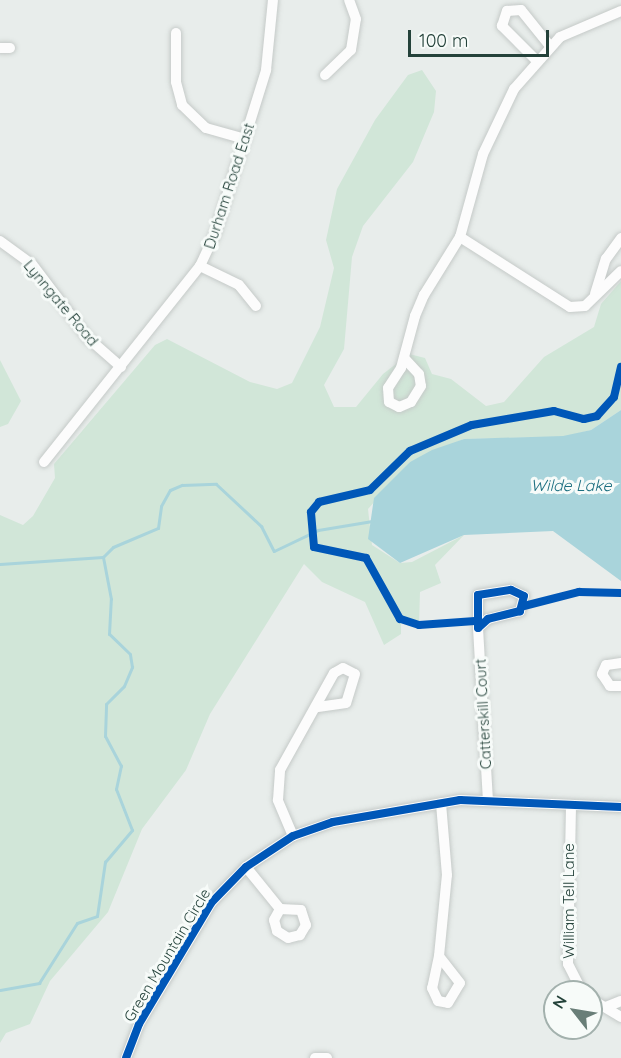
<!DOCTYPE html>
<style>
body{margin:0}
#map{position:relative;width:621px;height:1058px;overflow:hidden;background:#e8edeb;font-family:Quicksand,sans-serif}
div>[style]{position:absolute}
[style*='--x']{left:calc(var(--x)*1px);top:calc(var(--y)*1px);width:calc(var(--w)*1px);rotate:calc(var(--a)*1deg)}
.green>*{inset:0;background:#d1e6d8}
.water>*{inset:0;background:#a9d4db}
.stream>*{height:3px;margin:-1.5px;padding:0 1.5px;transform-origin:1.5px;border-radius:1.5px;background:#a9d4db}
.roads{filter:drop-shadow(0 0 2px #c5cac8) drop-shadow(0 0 2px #c5cac8)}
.minor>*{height:10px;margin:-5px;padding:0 5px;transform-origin:5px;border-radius:5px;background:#fcfcfc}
.cycleway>*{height:8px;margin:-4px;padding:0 4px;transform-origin:4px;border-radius:4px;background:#0057b8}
span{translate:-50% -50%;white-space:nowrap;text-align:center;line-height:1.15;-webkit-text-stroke:6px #f7fbf9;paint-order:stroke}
.street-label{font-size:15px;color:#24423a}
.water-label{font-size:16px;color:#1c6f80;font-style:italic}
.north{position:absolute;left:543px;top:980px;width:60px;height:60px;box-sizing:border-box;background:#f7fbf9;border:2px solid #a3b1ad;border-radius:50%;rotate:301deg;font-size:16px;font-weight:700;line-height:24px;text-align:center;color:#24423a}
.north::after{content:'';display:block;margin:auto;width:21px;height:27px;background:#697e78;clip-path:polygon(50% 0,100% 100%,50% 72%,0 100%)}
.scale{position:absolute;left:408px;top:30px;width:141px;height:27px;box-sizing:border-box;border:3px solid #24423a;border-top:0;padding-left:8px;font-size:18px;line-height:21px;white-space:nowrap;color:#24423a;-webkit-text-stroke:4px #f7fbf9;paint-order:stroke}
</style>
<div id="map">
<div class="green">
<div style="clip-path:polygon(422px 70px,436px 91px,434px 112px,413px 162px,363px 226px,352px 257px,344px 349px,324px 385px,334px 407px,356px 407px,383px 374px,409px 354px,425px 358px,432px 374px,451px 379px,486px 406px,504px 402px,544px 357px,594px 327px,601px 304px,621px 281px,621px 410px,591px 430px,563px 437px,464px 439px,410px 462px,368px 509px,372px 545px,400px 563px,412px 562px,464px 535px,435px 565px,441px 583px,420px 592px,419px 625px,401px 620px,401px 634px,384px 645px,365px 602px,322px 582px,304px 564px,210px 714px,186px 770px,142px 829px,108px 912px,50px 981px,30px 1024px,6px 1033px,0 1043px,0 515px,23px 525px,33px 516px,55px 478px,54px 464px,155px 345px,167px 339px,250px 382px,277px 389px,292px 383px,320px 327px,334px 268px,326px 240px,337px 189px,375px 120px,408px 75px)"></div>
<div style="clip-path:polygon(0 360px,21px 401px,8px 424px,0 427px)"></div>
</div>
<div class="water">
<div style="clip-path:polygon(621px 410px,621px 581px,553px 531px,464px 535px,400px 563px,368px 539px,374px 498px,410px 462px,432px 450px,464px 439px,563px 436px,591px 430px)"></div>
</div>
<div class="stream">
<div style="--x:0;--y:564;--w:103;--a:-3.9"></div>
<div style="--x:0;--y:990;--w:40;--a:-10"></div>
<div style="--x:39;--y:983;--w:71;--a:-57.7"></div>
<div style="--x:77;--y:923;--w:21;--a:-19"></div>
<div style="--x:97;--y:916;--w:55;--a:-81.6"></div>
<div style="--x:105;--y:862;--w:42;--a:-49.8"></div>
<div style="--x:132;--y:830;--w:44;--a:-111.3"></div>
<div style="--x:116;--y:789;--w:24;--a:-78"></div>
<div style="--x:121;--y:766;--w:34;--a:-118"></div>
<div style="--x:105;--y:736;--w:32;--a:-88"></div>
<div style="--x:106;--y:704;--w:25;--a:-45"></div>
<div style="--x:124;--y:686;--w:21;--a:-67"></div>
<div style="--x:132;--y:667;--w:13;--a:-99"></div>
<div style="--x:130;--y:654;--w:29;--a:-136"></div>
<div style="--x:109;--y:634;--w:35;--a:-87"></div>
<div style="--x:111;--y:599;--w:43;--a:-100.8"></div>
<div style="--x:103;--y:557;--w:14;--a:-45"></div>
<div style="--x:113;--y:547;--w:49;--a:-22.9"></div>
<div style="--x:158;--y:528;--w:22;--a:-82"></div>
<div style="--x:161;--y:506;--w:18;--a:-61"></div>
<div style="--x:170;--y:490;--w:13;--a:-23"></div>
<div style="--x:182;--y:485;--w:34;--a:-2"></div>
<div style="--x:216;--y:484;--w:62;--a:43"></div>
<div style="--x:261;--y:526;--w:28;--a:63"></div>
<div style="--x:274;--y:551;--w:49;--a:-25.5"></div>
<div style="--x:318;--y:530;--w:55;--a:-9.5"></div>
</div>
<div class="roads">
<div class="minor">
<div style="--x:176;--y:33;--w:49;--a:90"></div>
<div style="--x:176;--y:82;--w:24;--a:75"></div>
<div style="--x:182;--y:105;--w:33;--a:44"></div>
<div style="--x:206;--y:128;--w:41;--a:15.8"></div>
<div style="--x:0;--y:48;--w:10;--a:0"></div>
<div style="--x:535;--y:59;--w:47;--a:-135"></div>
<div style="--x:502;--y:26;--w:16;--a:-72"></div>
<div style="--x:507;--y:11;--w:14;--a:-4"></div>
<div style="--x:521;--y:10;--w:46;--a:51.1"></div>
<div style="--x:325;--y:75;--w:36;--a:-44"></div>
<div style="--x:351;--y:50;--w:31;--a:-81"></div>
<div style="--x:356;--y:19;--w:20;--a:-110"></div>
<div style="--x:460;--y:237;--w:130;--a:32.5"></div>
<div style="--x:570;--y:307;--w:15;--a:-4"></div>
<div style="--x:585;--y:306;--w:50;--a:-44.2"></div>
<div style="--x:0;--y:241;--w:39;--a:36"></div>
<div style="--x:32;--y:264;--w:93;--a:52.9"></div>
<div style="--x:88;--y:338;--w:44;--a:41.3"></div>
<div style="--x:200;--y:266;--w:43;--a:26"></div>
<div style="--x:239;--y:285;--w:27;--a:51"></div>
<div style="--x:595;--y:294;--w:37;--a:-73"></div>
<div style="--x:606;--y:259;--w:26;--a:-54"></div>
<div style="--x:404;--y:358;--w:22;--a:47"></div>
<div style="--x:419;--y:374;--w:12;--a:81"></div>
<div style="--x:421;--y:386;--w:19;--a:122"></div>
<div style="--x:411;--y:402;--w:13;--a:157"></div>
<div style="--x:399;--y:407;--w:11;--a:-153"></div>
<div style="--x:389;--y:402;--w:14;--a:-94"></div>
<div style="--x:388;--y:388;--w:24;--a:-57"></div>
<div style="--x:401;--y:368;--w:54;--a:-74.9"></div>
<div style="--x:415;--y:316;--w:23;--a:-67"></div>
<div style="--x:424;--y:295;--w:68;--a:-58.2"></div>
<div style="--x:460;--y:237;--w:86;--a:-74.5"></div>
<div style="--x:483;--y:154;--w:72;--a:-64.5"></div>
<div style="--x:514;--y:89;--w:69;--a:-48.5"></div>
<div style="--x:560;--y:37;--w:66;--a:-23.1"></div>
<div style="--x:44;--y:462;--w:251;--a:-51.5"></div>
<div style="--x:200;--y:266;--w:38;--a:-65"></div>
<div style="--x:216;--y:231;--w:169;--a:-72.7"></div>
<div style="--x:266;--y:70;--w:70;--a:-84.3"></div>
<div style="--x:511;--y:590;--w:14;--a:25"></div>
<div style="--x:524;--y:596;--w:16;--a:105"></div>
<div style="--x:520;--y:611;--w:33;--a:166"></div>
<div style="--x:488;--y:619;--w:13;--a:138"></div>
<div style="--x:478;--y:628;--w:33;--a:-90"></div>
<div style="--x:478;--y:595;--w:33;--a:-9"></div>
<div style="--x:478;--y:628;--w:171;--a:86.7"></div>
<div style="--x:621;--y:663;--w:15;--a:172"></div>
<div style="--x:606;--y:665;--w:10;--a:114"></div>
<div style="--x:602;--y:674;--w:14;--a:56"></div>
<div style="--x:610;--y:686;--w:11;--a:0"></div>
<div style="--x:571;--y:806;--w:158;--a:91.1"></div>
<div style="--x:568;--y:964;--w:31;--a:63"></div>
<div style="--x:293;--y:836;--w:39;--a:-113"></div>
<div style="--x:278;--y:800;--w:30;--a:-86"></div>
<div style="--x:280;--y:770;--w:111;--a:-60.9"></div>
<div style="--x:334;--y:673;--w:10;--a:-29"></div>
<div style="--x:343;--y:668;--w:13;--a:27"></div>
<div style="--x:355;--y:674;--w:30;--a:107"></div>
<div style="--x:346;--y:703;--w:30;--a:172"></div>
<div style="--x:246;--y:867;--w:54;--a:51"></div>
<div style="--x:280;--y:909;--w:21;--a:3"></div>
<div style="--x:301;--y:910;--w:16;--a:72"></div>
<div style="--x:306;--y:925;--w:12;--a:121"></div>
<div style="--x:300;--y:935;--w:12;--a:166"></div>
<div style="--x:288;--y:938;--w:13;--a:-148"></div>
<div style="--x:277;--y:931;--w:11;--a:-105"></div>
<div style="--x:274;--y:920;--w:13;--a:-61"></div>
<div style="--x:439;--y:956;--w:33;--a:102"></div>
<div style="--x:432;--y:988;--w:14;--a:65"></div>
<div style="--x:438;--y:1001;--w:10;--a:11"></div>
<div style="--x:448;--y:1003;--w:23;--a:-59"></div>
<div style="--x:460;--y:983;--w:34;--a:-128"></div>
<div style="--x:439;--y:956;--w:81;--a:-84.4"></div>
<div style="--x:447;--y:875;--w:72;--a:-94.8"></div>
<div style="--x:591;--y:999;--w:35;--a:31"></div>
<div style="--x:606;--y:1007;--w:16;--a:-22"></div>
<div style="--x:126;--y:1058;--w:36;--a:-69"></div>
<div style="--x:139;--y:1024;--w:141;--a:-59.2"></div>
<div style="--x:211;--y:903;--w:50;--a:-45.8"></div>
<div style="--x:246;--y:867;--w:56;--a:-33.4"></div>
<div style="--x:293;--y:836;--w:42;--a:-19.3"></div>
<div style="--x:333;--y:822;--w:129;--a:-9.8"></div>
<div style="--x:460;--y:800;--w:161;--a:2.5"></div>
<div style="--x:315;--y:1058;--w:12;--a:0"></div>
</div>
</div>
<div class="cycleway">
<div style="--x:511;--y:590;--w:14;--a:25"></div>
<div style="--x:524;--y:596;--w:16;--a:105"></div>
<div style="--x:520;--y:611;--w:33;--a:166"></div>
<div style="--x:488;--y:619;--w:13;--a:138"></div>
<div style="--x:478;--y:628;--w:33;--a:-90"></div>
<div style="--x:478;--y:595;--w:33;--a:-9"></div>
<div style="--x:524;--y:606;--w:57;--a:-14.3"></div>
<div style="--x:579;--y:592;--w:42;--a:1.4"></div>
<div style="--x:475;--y:621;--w:56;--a:175.9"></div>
<div style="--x:419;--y:625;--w:20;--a:-162"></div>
<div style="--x:400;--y:619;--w:70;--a:-119.1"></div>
<div style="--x:366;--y:558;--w:53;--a:-168.1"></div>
<div style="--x:314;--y:547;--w:35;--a:-95"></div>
<div style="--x:311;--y:512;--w:13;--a:-51"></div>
<div style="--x:319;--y:502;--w:52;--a:-13.2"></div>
<div style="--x:370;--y:490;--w:56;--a:-44.3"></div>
<div style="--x:410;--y:451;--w:67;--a:-22.8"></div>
<div style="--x:472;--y:425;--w:83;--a:-9.7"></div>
<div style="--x:554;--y:411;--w:31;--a:15"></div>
<div style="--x:584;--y:419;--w:13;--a:-13"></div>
<div style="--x:597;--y:416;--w:25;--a:-48"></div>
<div style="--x:614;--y:397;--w:31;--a:-77"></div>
<div style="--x:126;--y:1058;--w:36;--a:-69"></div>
<div style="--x:139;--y:1024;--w:141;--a:-59.2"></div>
<div style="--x:211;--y:903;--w:50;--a:-45.8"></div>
<div style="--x:246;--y:867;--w:56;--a:-33.4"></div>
<div style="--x:293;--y:836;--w:42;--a:-19.3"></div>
<div style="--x:333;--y:822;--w:129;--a:-9.8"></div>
<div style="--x:460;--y:800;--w:161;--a:2.5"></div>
</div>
<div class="street-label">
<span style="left:229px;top:186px;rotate:-72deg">Durham Road East</span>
<span style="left:61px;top:303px;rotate:50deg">Lynngate Road</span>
<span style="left:483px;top:714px;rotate:-93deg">Catterskill Court</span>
<span style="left:569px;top:901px;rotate:-90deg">William Tell Lane</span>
<span style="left:167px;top:955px;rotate:-59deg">Green Mountain Circle</span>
</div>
<div class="water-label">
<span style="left:571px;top:485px">Wilde Lake</span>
</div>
<div class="north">N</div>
<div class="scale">100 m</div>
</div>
